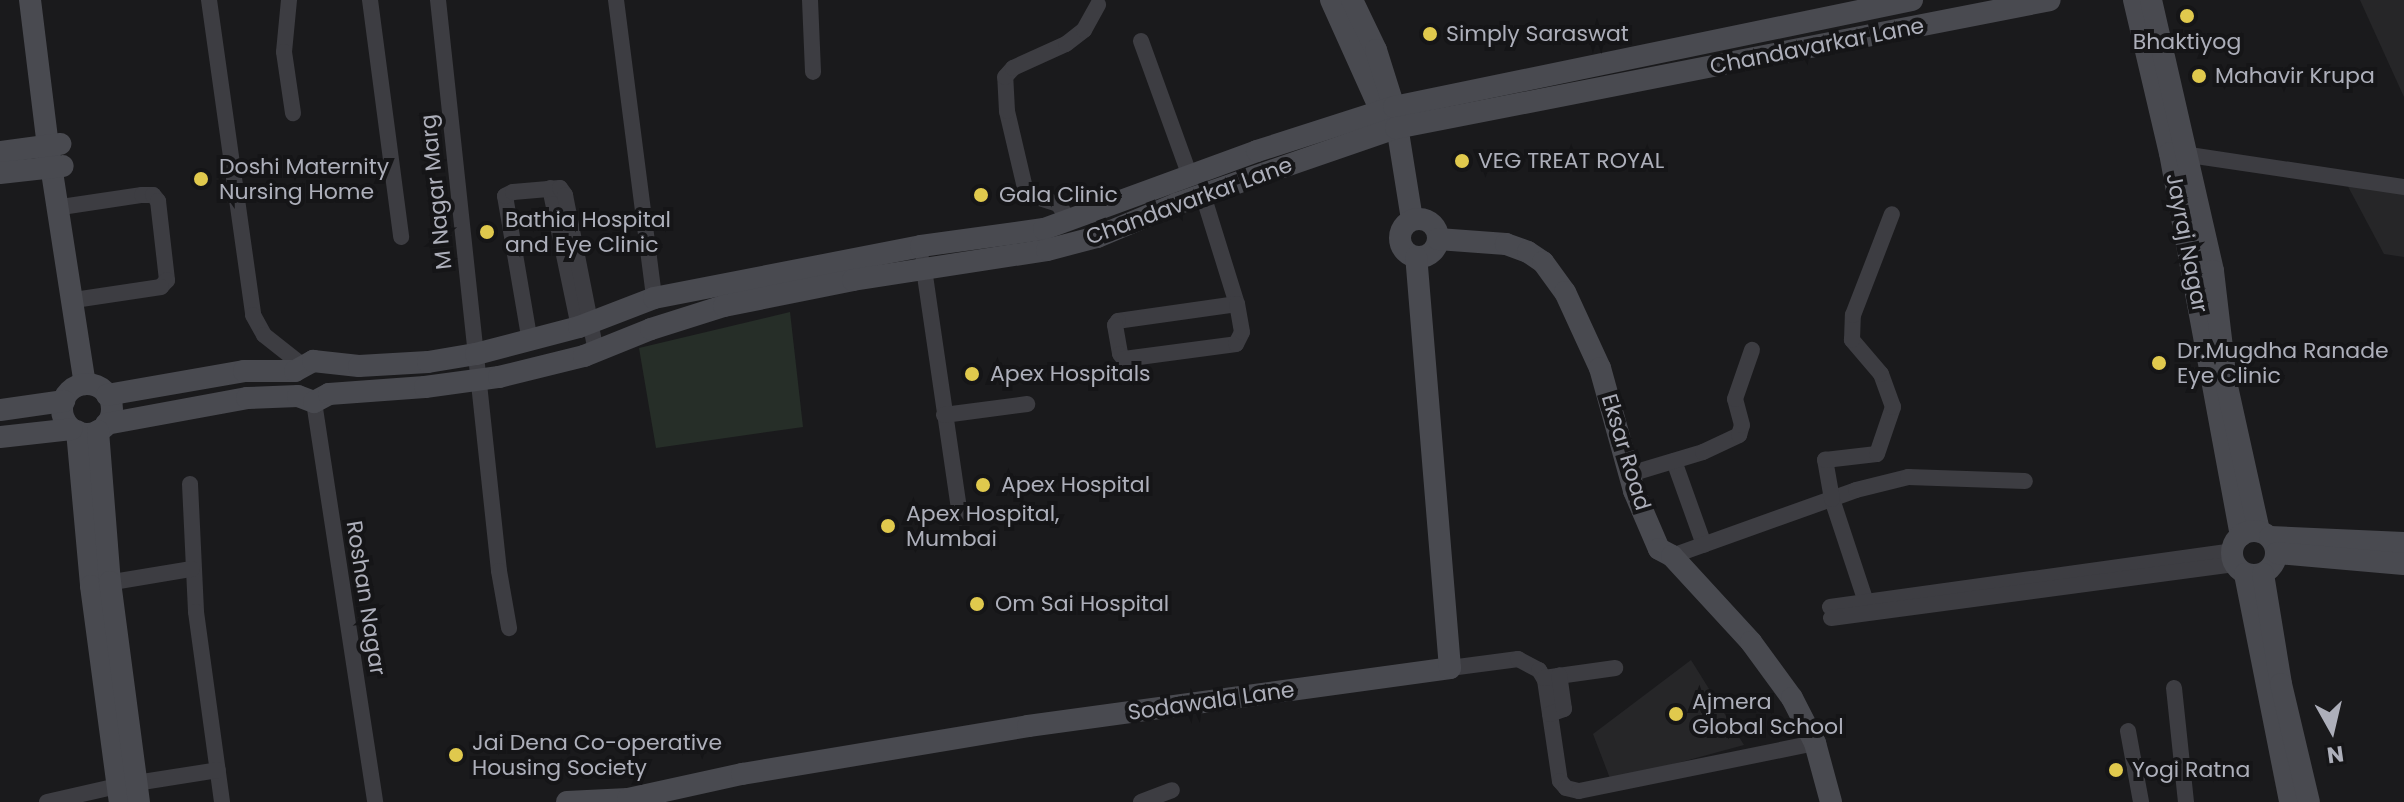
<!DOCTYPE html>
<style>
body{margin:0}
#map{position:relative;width:2404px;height:802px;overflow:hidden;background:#1a1a1c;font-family:Poppins,sans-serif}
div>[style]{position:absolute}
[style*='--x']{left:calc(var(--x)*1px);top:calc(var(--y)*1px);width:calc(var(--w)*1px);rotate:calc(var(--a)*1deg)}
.built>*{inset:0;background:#262628}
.green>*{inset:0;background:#262e28}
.street>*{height:16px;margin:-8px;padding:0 8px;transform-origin:8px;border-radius:8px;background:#3d3d42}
.secondary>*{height:22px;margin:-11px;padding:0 11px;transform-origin:11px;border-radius:11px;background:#494a50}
.secondary>.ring{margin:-11px;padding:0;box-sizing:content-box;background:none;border:22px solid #494a50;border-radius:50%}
.dots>*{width:22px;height:22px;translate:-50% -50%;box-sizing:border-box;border:4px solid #151517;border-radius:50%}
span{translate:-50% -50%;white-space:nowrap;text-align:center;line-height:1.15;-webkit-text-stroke:8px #151517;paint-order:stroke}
.poi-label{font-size:22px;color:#adafba}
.left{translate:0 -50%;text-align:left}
.street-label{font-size:22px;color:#adafba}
.north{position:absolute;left:2292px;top:690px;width:80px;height:80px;-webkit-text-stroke:6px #151517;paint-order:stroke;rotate:172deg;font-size:22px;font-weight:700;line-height:32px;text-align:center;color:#adafba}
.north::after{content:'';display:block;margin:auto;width:28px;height:36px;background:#adafba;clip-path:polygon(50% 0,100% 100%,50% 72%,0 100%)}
</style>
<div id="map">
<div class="built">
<div style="clip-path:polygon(2360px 0,2404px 0,2404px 97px)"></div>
<div style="clip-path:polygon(2344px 179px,2404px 187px,2404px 257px,2384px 254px)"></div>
<div style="clip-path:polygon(1691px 660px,1744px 745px,1611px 781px,1593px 734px)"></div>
</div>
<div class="green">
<div style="clip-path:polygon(790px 312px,803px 427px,656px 448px,639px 348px)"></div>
</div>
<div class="street">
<div style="--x:209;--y:0;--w:318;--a:82"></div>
<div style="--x:253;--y:315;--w:23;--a:61"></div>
<div style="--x:264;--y:335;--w:48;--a:38.3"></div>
<div style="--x:289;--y:0;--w:52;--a:95.5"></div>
<div style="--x:284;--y:52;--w:62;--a:81.6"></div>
<div style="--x:370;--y:0;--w:239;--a:82.5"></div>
<div style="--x:438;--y:0;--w:574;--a:83.9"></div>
<div style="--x:499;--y:571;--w:58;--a:80"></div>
<div style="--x:616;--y:0;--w:300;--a:82.7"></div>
<div style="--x:810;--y:0;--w:72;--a:87.6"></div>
<div style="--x:1141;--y:41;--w:144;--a:70.1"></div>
<div style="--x:2176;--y:153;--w:231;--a:8.5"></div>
<div style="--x:550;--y:188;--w:142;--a:78.2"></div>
<div style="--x:1203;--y:195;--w:114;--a:72.7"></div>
<div style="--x:1237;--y:304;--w:120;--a:171.9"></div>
<div style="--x:1118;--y:321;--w:5;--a:127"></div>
<div style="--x:1115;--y:325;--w:29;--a:80"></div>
<div style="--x:1120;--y:354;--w:6;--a:51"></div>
<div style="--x:1124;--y:359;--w:113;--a:-7.6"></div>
<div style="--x:1236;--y:344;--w:13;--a:-63"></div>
<div style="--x:1242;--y:332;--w:28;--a:-100"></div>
<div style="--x:68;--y:206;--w:75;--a:-8.5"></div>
<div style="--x:142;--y:195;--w:11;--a:0"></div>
<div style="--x:153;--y:195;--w:8;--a:50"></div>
<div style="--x:158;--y:201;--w:80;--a:83.5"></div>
<div style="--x:167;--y:280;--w:9;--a:131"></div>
<div style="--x:161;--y:287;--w:81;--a:171.5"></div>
<div style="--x:1070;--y:221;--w:21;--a:-125"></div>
<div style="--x:1058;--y:204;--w:20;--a:-162"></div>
<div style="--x:1039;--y:198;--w:17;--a:-144"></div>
<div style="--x:1025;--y:188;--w:79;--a:-103.2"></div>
<div style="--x:1007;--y:111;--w:34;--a:-93"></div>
<div style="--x:1005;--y:77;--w:12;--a:-48"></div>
<div style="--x:1013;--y:68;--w:58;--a:-24.4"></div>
<div style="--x:1066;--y:44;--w:23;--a:-38"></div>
<div style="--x:1084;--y:30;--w:29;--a:-61"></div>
<div style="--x:923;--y:262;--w:258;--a:81.7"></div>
<div style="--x:530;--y:342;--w:148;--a:-99.7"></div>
<div style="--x:505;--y:196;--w:9;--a:-27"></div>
<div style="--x:513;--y:192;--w:47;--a:-4.9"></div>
<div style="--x:560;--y:188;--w:9;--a:54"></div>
<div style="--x:565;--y:195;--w:160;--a:78.8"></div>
<div style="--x:314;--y:402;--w:405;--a:81.3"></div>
<div style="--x:944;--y:415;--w:84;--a:-7.5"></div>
<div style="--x:1674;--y:461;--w:89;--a:70.3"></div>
<div style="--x:1630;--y:474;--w:76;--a:-16.8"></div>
<div style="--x:1703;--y:452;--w:40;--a:-25"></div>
<div style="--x:1739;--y:435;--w:10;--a:-73"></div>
<div style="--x:1742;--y:425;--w:27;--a:-105"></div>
<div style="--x:1735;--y:399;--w:52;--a:-70.9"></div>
<div style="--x:190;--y:484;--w:128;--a:87.3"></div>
<div style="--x:196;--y:612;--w:192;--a:82.2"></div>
<div style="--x:1672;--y:556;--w:195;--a:-19.7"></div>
<div style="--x:1856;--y:490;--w:54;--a:-14"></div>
<div style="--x:1908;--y:477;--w:117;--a:2"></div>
<div style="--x:101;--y:584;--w:92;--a:-9.4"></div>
<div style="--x:1866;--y:602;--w:108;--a:-108.3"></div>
<div style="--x:1832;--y:499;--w:40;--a:-100"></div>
<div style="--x:1825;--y:460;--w:52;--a:-6.6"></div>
<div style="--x:1877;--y:454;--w:50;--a:-71.2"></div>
<div style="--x:1893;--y:407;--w:35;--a:-110"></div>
<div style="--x:1881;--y:374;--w:45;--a:-130.5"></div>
<div style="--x:1852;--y:340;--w:25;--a:-88"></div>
<div style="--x:1853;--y:315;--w:108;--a:-68.9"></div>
<div style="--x:1830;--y:607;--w:406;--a:-7.9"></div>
<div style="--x:1831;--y:618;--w:407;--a:-7.6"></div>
<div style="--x:1450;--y:668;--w:69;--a:-7.5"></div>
<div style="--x:1518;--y:659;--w:24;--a:28"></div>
<div style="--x:1539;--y:670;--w:12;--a:59"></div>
<div style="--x:1545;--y:680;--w:102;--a:81.6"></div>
<div style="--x:1560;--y:781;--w:9;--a:49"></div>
<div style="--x:1566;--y:788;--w:13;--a:13"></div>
<div style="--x:1579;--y:791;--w:241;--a:-11.5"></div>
<div style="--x:1544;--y:678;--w:72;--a:-8"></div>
<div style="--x:2174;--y:688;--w:115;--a:84"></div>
<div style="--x:1550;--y:714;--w:15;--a:-20"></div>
<div style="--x:1564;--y:709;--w:34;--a:-98"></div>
<div style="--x:2128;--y:731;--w:72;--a:79.6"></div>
<div style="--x:47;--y:802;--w:72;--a:-12.9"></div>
<div style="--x:117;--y:786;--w:102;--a:-9"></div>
<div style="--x:1141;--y:802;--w:33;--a:-21"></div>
</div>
<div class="secondary">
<div style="--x:30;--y:0;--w:147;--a:83"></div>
<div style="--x:48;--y:146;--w:241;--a:81.2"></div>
<div style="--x:1331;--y:0;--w:122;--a:65.8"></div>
<div style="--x:1381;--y:111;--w:13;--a:48"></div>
<div style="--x:1352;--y:0;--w:55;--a:64.4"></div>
<div style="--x:1376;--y:50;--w:60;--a:72.5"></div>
<div style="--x:1394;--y:107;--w:113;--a:80.9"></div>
<div style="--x:2134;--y:0;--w:157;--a:76.8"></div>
<div style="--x:2170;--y:153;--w:389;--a:79.5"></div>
<div style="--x:2151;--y:0;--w:278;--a:77.1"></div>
<div style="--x:2213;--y:271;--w:112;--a:83.3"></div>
<div style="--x:2226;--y:382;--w:153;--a:77.5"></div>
<div style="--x:0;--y:152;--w:61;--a:-7.6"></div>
<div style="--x:0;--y:173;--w:63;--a:-6.3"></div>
<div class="ring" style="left:1400px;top:219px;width:16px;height:16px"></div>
<div style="--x:1438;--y:239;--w:68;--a:4.2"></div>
<div style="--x:1506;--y:244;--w:23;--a:20"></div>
<div style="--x:1528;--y:252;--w:18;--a:34"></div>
<div style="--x:1543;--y:262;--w:37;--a:54"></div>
<div style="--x:1565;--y:292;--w:84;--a:65.3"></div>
<div style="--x:1600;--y:368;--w:128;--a:74.5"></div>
<div style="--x:1634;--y:491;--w:63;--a:66.7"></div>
<div style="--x:1659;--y:549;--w:15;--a:28"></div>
<div style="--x:1672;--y:556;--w:117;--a:47.4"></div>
<div style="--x:1751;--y:642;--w:69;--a:53.8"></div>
<div style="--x:1792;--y:698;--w:51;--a:62.9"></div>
<div style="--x:1815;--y:743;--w:61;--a:74.8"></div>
<div class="ring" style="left:62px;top:384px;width:28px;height:28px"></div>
<div style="--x:107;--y:395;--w:139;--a:-9.9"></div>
<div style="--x:244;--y:371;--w:51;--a:0"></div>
<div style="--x:295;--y:371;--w:21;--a:-29"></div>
<div style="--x:313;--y:361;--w:46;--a:6.2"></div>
<div style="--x:359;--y:366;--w:69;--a:-3.3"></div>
<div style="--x:428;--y:362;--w:49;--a:-9.5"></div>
<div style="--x:476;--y:354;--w:106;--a:-14.7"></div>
<div style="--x:579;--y:327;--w:80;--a:-21.1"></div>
<div style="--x:654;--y:298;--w:272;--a:-11"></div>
<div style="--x:921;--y:246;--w:124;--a:-7.9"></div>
<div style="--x:1044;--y:229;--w:227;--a:-20.1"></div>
<div style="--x:1257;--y:151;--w:144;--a:-17.8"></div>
<div style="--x:1394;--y:107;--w:529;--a:-11.67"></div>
<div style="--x:0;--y:410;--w:65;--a:-8"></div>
<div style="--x:106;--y:424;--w:143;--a:-10.4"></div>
<div style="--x:247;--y:398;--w:51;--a:-2.2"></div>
<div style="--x:298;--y:396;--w:17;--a:21"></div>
<div style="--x:314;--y:402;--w:17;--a:-28"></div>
<div style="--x:329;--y:394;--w:96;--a:-4.2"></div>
<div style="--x:425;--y:387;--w:75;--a:-7.7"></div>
<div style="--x:499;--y:377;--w:88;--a:-13.9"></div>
<div style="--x:584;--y:356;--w:72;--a:-21.9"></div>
<div style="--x:651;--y:329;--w:77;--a:-17.5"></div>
<div style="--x:724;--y:306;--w:132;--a:-11.4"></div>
<div style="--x:853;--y:280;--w:196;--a:-8.8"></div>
<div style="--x:1047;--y:250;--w:52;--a:-14.6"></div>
<div style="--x:1097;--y:237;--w:86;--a:-22.7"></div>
<div style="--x:1176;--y:204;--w:233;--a:-19.1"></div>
<div style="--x:1396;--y:128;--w:666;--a:-11.07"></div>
<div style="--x:77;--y:431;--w:156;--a:84.8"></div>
<div style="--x:91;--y:586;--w:218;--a:82.4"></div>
<div style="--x:98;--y:431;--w:151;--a:85.5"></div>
<div style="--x:110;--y:582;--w:222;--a:82.5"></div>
<div style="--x:0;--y:437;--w:72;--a:-6.3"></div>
<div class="ring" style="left:2232px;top:531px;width:22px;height:22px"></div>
<div style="--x:2270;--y:537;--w:134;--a:2.6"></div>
<div style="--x:2277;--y:553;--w:127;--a:5"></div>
<div style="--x:2245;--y:574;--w:232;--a:78.8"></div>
<div style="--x:2263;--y:574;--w:111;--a:80.7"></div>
<div style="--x:2281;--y:684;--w:121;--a:76.7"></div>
<div style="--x:567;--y:802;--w:61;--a:-2.8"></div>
<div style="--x:628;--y:799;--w:117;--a:-12.4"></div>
<div style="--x:742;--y:774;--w:290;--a:-9.5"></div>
<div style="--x:1028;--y:726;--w:426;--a:-7.8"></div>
<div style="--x:1450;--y:668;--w:412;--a:-94.7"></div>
</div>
<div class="dots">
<div style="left:2187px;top:16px;background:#e0c94d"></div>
<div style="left:1430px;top:34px;background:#e0c94d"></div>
<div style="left:2199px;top:76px;background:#e0c94d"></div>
<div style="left:1462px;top:161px;background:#e0c94d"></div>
<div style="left:201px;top:179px;background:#e0c94d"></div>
<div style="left:981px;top:195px;background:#e0c94d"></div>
<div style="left:487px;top:232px;background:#e0c94d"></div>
<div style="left:2159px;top:363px;background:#e0c94d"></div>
<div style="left:972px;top:374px;background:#e0c94d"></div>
<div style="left:983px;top:485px;background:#e0c94d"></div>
<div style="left:888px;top:526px;background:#e0c94d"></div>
<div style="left:977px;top:604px;background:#e0c94d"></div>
<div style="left:1676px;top:714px;background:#e0c94d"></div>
<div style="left:456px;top:755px;background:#e0c94d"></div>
<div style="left:2116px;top:770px;background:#e0c94d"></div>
</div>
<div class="poi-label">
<span class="left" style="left:1446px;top:34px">Simply Saraswat</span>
<span style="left:2187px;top:42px">Bhaktiyog</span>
<span class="left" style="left:2215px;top:76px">Mahavir Krupa</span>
<span class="left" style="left:1478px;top:161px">VEG TREAT ROYAL</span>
<span class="left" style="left:219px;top:179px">Doshi Maternity<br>Nursing Home</span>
<span class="left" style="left:999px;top:195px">Gala Clinic</span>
<span class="left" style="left:505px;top:232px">Bathia Hospital<br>and Eye Clinic</span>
<span class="left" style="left:2177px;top:363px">Dr.Mugdha Ranade<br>Eye Clinic</span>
<span class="left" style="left:990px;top:374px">Apex Hospitals</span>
<span class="left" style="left:1001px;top:485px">Apex Hospital</span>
<span class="left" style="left:906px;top:526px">Apex Hospital,<br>Mumbai</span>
<span class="left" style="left:995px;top:604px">Om Sai Hospital</span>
<span class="left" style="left:1692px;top:714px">Ajmera<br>Global School</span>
<span class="left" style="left:472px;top:755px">Jai Dena Co-operative<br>Housing Society</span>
<span class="left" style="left:2132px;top:770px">Yogi Ratna</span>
</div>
<div class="street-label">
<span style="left:1817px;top:46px;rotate:-11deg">Chandavarkar Lane</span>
<span style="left:436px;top:192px;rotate:-96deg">M Nagar Marg</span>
<span style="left:1189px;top:201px;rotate:-20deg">Chandavarkar Lane</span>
<span style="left:2187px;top:243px;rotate:79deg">Jayraj Nagar</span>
<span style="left:1626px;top:452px;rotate:73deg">Eksar Road</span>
<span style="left:366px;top:598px;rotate:81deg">Roshan Nagar</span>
<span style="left:1211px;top:701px;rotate:-8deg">Sodawala Lane</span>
</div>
<div class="north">N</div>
</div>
